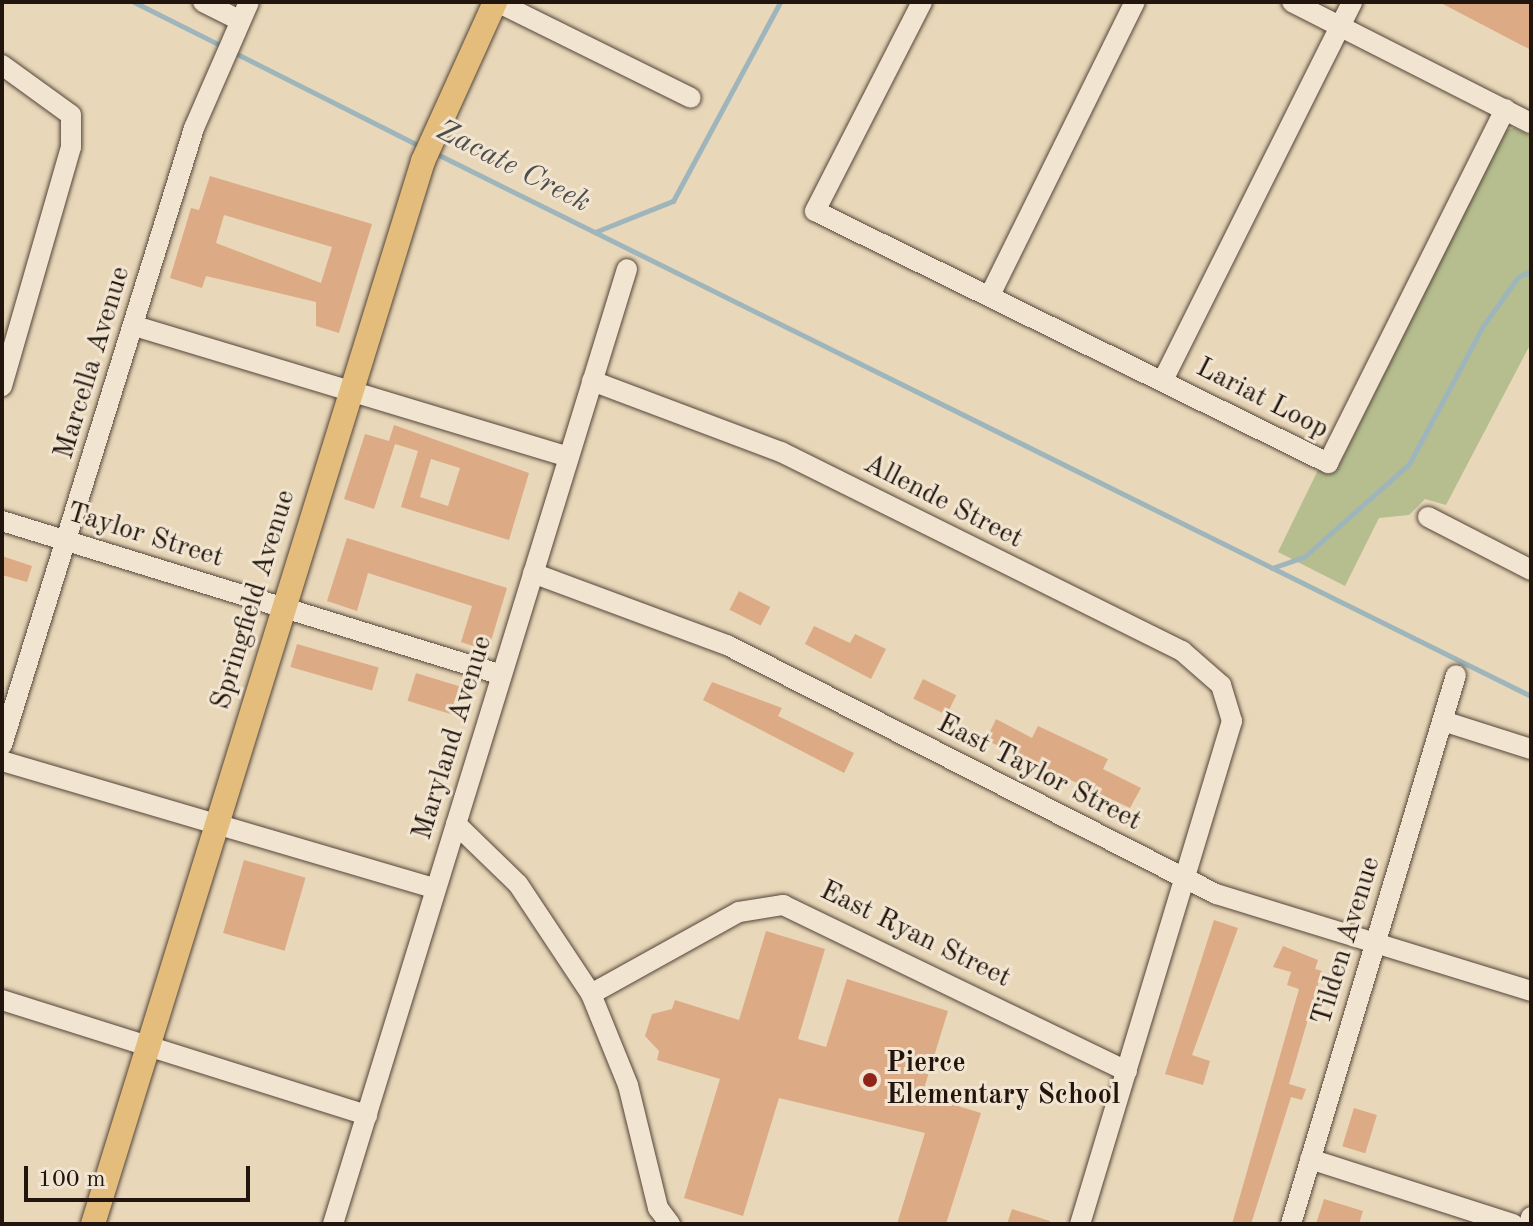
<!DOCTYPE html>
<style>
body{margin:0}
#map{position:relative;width:1533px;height:1226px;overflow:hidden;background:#e9d7b9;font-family:"Old Standard TT",serif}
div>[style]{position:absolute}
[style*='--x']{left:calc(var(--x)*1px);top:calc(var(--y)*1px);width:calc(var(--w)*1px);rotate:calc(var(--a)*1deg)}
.green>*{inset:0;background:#b6be8f}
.stream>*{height:5px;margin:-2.5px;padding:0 2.5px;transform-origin:2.5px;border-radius:2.5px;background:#9eb6bb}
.building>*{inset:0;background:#dcab85;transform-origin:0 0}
.roads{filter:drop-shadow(0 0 2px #534639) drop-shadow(0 0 2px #534639)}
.minor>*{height:20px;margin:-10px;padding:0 10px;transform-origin:10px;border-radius:10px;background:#f1e5d2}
.major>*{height:24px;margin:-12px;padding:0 12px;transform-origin:12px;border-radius:12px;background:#e4bc7c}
.dots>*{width:22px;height:22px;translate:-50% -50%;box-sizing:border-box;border:4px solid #f1e5d2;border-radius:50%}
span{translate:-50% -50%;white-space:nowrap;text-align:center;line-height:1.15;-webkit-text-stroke:6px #f1e5d2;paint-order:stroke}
.street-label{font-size:28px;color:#21150e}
.poi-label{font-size:28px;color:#21150e;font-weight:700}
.left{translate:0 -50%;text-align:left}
.water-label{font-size:30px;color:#4d4d4b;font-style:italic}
.frame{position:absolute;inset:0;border:4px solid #21150e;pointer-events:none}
.scale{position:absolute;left:24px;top:1166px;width:226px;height:36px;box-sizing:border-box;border:4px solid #21150e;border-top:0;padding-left:10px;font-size:24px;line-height:28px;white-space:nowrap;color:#21150e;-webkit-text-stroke:6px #f1e5d2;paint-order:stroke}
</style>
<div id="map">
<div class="green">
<div style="clip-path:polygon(1514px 128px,1531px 136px,1531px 343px,1446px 505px,1425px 499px,1409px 515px,1379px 518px,1345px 586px,1278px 552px,1318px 470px,1338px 468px,1505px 130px)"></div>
</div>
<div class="stream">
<div style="--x:134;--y:2;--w:98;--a:26.6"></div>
<div style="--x:231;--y:51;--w:214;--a:26.7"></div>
<div style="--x:435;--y:153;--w:1223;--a:26.36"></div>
<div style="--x:595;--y:232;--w:84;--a:-21.7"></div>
<div style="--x:673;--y:201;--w:226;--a:-61.7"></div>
<div style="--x:1272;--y:568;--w:34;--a:-19"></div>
<div style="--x:1304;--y:557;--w:140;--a:-41.5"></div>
<div style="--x:1409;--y:464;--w:157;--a:-61.8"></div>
<div style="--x:1483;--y:326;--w:60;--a:-54.5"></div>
<div style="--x:1518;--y:277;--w:14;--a:-25"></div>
</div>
<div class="building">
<div style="clip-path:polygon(1439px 2px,1531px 2px,1531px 50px)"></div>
<div style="clip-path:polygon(evenodd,210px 176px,372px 224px,339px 333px,316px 326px,316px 302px,206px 276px,202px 288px,170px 278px,191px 208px,199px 210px,210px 176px,224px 215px,332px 247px,321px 283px,216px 243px,224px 215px)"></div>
<div style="clip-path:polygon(evenodd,394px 425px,529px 473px,509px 540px,401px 507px,418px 451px,395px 444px,374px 509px,344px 499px,365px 434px,389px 441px,394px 425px,431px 459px,460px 468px,448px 506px,420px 497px,431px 459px)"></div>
<div style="clip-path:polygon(347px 538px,507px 588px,488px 651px,461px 642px,472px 606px,368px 573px,357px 611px,327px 601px)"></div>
<div style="clip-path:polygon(2px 556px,32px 566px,27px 582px,2px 575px)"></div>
<div style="left:739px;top:591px;width:35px;height:21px;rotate:27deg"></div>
<div style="clip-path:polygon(814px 626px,850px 643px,855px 634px,886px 649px,871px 679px,805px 644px)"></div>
<div style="left:297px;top:644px;width:85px;height:24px;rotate:16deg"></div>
<div style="left:416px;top:673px;width:45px;height:29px;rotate:17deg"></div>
<div style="left:923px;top:679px;width:37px;height:22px;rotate:26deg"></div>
<div style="clip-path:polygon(712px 682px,782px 708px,778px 716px,854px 753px,844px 773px,703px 700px)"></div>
<div style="clip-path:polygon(996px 719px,1032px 738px,1038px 726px,1108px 759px,1103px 769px,1141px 788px,1130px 808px,986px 740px)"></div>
<div style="left:244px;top:860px;width:64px;height:76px;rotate:16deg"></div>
<div style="clip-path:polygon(1214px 920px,1238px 928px,1192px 1055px,1210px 1061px,1203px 1085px,1165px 1074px)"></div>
<div style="clip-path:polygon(766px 931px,825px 949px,798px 1039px,826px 1047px,847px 979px,948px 1011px,922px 1095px,981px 1113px,946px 1224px,897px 1224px,925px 1133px,779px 1098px,743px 1216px,684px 1198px,720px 1079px,657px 1060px,659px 1051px,645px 1036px,652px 1014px,672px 1009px,675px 1000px,739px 1020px)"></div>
<div style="clip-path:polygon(1283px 946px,1318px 960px,1315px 969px,1322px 971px,1289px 1084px,1306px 1089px,1302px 1100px,1291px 1097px,1251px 1224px,1232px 1224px,1299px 989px,1287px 985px,1291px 972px,1273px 967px)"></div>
<div style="left:1354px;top:1108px;width:24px;height:40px;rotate:17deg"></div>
<div style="clip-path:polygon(1324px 1199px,1363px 1211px,1359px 1224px,1316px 1224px)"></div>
<div style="clip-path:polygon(1012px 1209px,1050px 1221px,1050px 1224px,1007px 1224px)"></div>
</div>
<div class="roads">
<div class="minor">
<div style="--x:203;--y:2;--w:40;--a:26.6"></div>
<div style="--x:497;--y:2;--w:216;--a:26.3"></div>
<div style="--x:922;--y:2;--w:235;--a:117.1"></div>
<div style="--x:815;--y:211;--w:572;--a:26.16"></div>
<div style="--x:1328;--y:463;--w:396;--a:-63.4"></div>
<div style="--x:1292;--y:2;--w:268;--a:26.9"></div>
<div style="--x:2;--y:65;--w:85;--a:35.9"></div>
<div style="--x:71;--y:115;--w:32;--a:90"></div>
<div style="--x:71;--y:147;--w:249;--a:106.1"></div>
<div style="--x:990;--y:295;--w:327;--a:-63.7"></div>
<div style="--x:135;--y:326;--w:453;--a:16.8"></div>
<div style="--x:1163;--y:380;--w:423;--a:-63.4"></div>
<div style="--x:592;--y:381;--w:202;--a:20.6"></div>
<div style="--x:781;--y:452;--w:448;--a:26.4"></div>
<div style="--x:1182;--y:651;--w:52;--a:41.1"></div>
<div style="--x:1221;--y:685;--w:38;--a:73"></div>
<div style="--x:1232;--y:721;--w:525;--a:106.81"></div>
<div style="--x:1428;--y:517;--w:116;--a:27.2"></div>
<div style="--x:2;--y:521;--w:523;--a:17.12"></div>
<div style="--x:533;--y:573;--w:207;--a:20.4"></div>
<div style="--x:727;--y:645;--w:549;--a:26.99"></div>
<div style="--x:1216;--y:894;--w:330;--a:17.1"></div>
<div style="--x:1443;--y:721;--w:92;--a:17.7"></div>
<div style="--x:2;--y:745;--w:646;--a:-72.71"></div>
<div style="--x:194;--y:128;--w:137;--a:-66.4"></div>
<div style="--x:2;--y:761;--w:452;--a:16.4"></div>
<div style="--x:456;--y:824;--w:86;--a:44.1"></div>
<div style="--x:518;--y:884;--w:132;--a:56.4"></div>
<div style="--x:591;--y:994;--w:98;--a:67.9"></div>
<div style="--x:628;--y:1085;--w:127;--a:76.3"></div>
<div style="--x:658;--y:1208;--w:20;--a:53"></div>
<div style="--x:591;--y:994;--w:169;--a:-29"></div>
<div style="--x:739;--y:912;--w:45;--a:-9"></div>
<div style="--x:783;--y:905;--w:382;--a:25.8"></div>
<div style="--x:2;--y:1000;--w:383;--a:17.5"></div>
<div style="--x:1310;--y:1159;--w:213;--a:17.8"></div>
<div style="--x:333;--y:1224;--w:999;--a:-72.89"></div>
<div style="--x:1291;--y:1224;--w:573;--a:-73.27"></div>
<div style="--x:1529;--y:1224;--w:7;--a:-74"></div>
</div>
<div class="major">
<div style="--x:93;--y:1224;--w:1113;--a:-72.75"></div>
<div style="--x:423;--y:161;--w:175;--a:-65.6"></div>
</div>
</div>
<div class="dots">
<div style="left:870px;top:1080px;background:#8f2418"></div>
</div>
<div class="street-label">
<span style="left:93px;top:363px;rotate:-73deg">Marcella Avenue</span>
<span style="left:1262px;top:399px;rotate:27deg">Lariat Loop</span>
<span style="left:943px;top:502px;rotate:27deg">Allende Street</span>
<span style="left:145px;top:536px;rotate:17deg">Taylor Street</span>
<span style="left:254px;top:600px;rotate:-73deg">Springfield Avenue</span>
<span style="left:453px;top:738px;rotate:-73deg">Maryland Avenue</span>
<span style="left:1039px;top:773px;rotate:27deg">East Taylor Street</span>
<span style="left:915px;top:935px;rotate:26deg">East Ryan Street</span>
<span style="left:1347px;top:941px;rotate:-73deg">Tilden Avenue</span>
</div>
<div class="poi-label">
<span class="left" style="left:886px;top:1080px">Pierce<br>Elementary School</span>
</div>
<div class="water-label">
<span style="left:513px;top:167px;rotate:27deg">Zacate Creek</span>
</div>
<div class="frame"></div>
<div class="scale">100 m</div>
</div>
